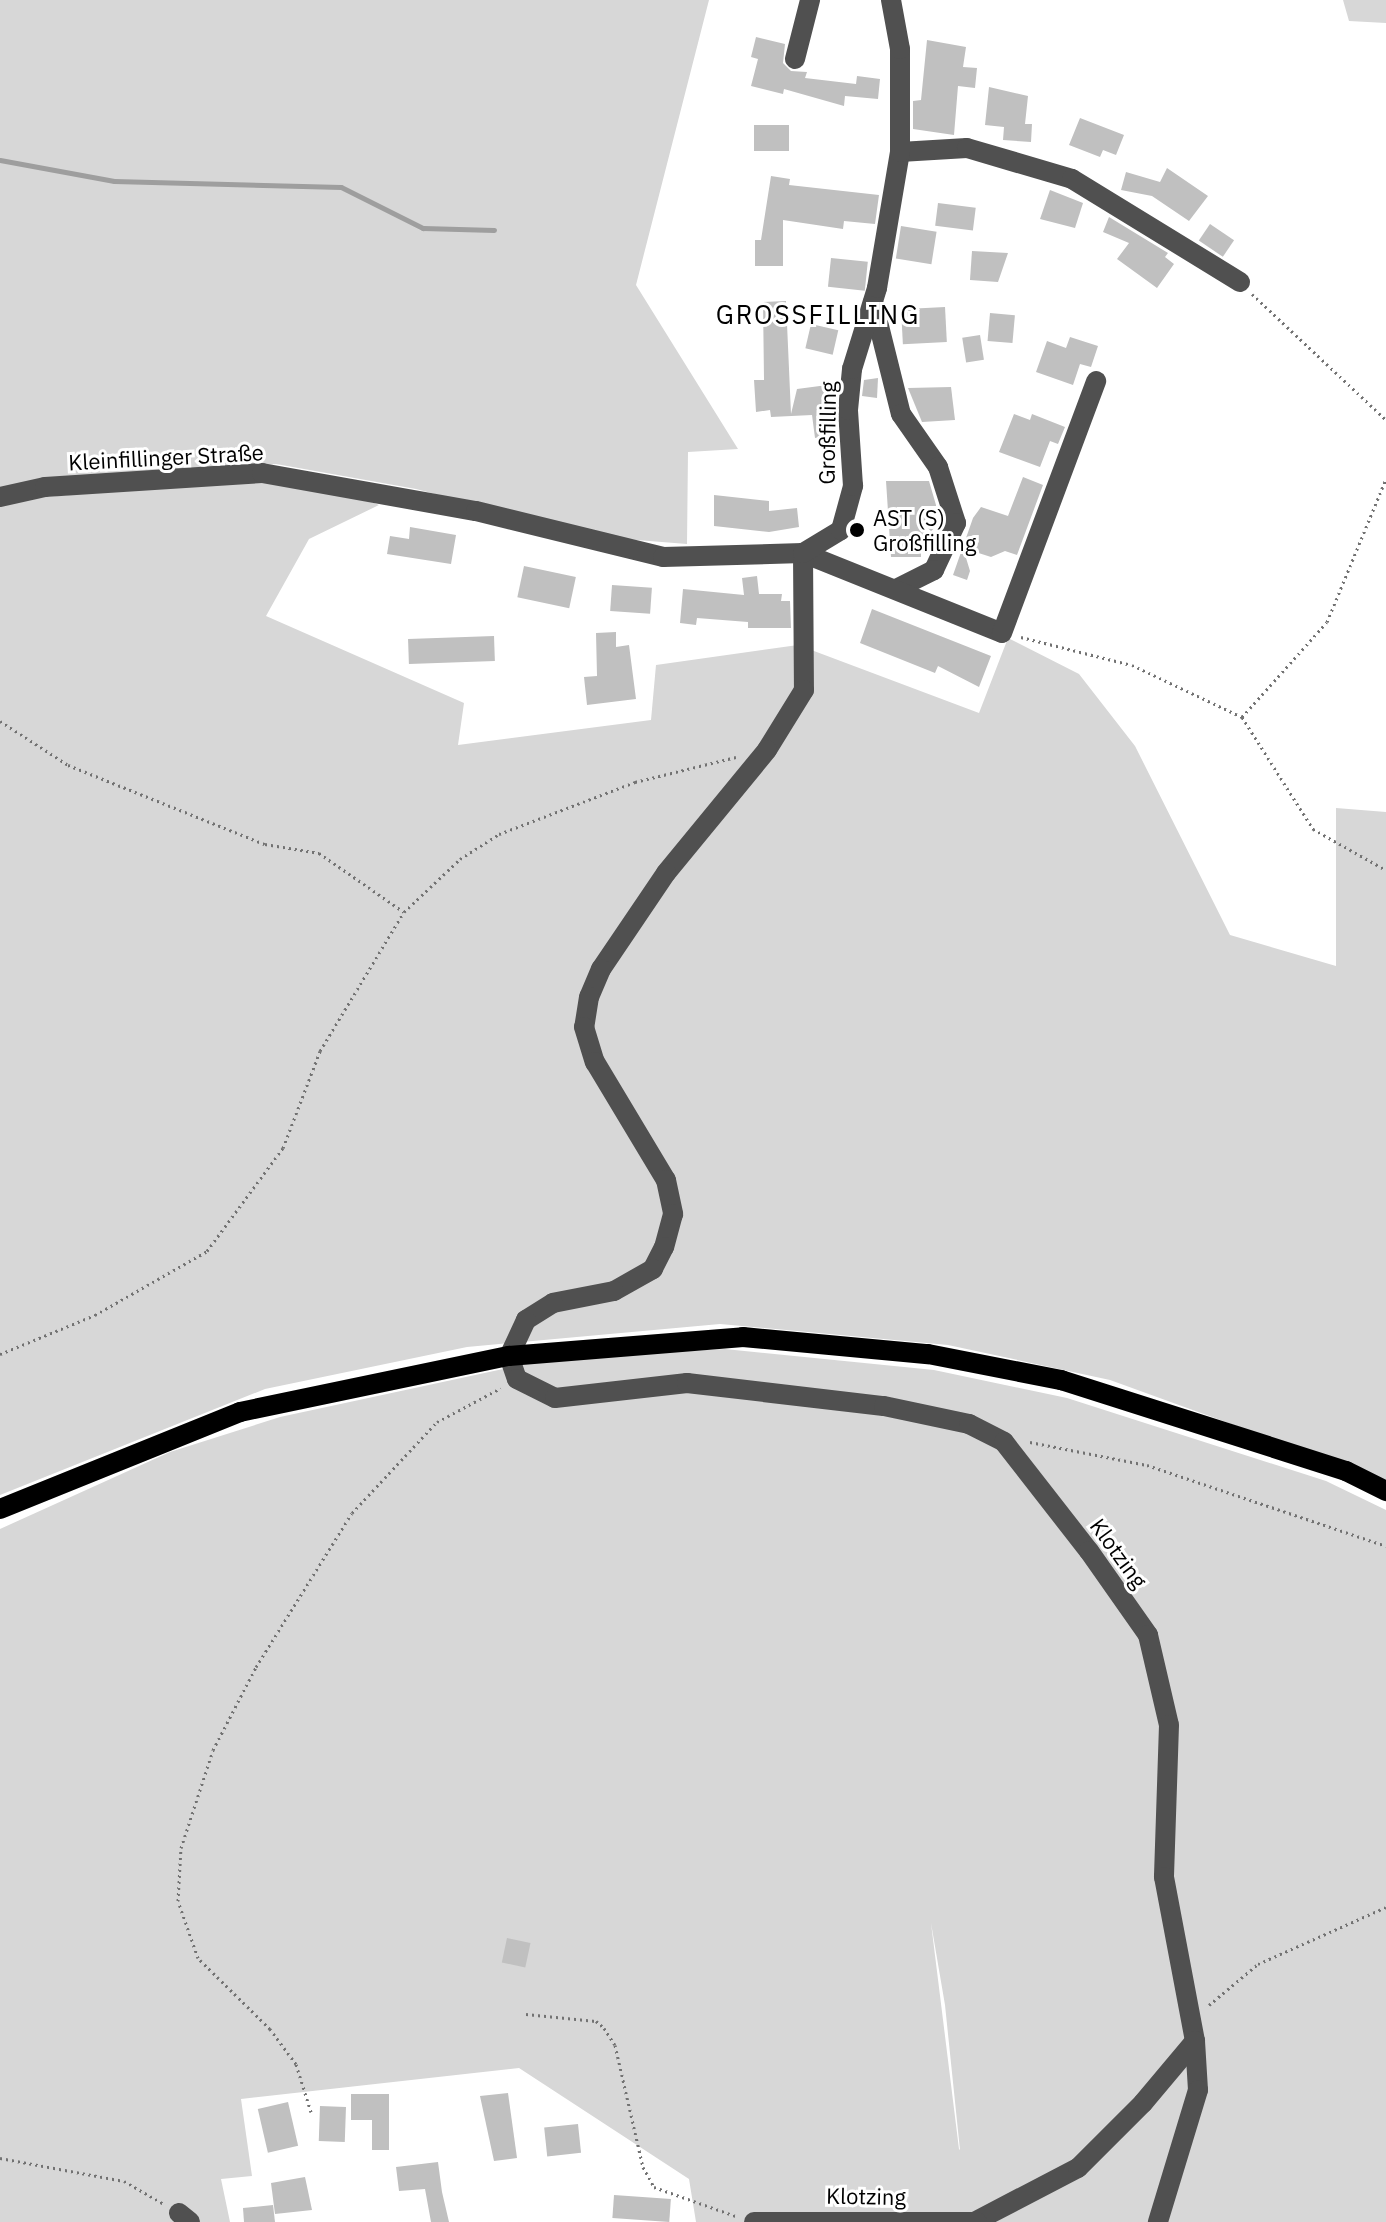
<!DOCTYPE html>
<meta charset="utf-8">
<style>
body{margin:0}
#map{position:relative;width:1386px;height:2222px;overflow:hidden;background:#fff;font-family:"IBM Plex Sans",sans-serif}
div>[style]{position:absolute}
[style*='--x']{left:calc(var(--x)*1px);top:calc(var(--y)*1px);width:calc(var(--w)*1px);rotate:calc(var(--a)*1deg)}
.green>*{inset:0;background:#d7d7d7}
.stream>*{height:5px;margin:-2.5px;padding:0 2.5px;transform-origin:2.5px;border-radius:2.5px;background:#9e9e9e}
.building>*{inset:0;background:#c0c0c0;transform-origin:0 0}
.path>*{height:3px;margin-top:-1.5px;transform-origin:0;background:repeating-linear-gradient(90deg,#727272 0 2px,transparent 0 6px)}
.minor>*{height:20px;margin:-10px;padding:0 10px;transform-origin:10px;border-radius:10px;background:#505050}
.major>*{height:20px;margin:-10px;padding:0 10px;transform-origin:10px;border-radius:10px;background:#000}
.dots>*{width:22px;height:22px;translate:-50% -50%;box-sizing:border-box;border:4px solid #fff;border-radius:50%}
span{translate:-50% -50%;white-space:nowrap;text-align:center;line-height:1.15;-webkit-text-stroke:6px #fff;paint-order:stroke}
.street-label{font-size:22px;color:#000}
.poi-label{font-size:22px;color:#000}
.left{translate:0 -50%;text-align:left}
.quarter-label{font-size:26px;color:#000;letter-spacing:2px}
</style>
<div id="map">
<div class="green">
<div style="clip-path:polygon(0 0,709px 0,636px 285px,738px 449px,688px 452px,687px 544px,599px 537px,416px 489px,276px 464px,85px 478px,0 494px)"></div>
<div style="clip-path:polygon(1343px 0,1386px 0,1386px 23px,1349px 21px)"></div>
<div style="clip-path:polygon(254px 479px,334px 486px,379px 505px,309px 539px,266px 616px,464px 703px,458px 745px,651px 720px,656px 665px,798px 645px,979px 713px,1008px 638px,1079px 674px,1135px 746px,1230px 935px,1336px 966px,1336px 808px,1386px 812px,1386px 1480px,1110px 1380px,948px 1345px,720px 1324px,467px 1347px,265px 1389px,0 1495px,0 501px)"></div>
<div style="clip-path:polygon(evenodd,725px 1349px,934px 1370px,1067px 1398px,1326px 1481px,1386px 1510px,1386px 2222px,696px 2222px,689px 2179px,519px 2068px,241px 2099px,252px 2176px,221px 2179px,230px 2222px,0 2222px,0 1529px,170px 1452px,280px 1417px,554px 1358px,725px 1349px,931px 1923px,945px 2005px,960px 2150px,959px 2149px,931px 1923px)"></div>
</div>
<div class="stream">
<div style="--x:0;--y:160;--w:116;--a:10.4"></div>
<div style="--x:114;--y:181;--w:227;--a:1.5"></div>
<div style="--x:341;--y:187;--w:92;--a:26.6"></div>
<div style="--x:423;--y:228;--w:71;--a:1.6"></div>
</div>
<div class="building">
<div style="clip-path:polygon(756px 37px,785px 44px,783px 63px,791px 71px,807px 72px,805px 78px,856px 84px,857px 76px,880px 79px,878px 99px,845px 96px,844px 106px,784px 89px,783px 94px,751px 86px,758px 59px,751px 57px)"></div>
<div style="clip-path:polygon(927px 40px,966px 47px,963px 67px,977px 68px,975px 88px,958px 86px,954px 135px,913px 129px,913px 101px,921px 100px)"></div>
<div style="clip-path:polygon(989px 87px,1028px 96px,1025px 124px,1032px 124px,1031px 142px,1003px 140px,1004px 127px,985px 125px)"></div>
<div style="clip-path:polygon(1080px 118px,1124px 135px,1116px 155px,1103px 150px,1100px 157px,1069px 145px)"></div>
<div style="left:754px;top:125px;width:35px;height:26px"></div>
<div style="clip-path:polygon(1167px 168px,1208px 196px,1189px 221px,1152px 196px,1121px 190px,1126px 172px,1160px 182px)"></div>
<div style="clip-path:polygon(771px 176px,790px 179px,789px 185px,879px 195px,875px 224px,844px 221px,843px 229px,783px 220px,783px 266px,755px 266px,755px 240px,761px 240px)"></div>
<div style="clip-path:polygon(1050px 190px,1083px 203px,1075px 228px,1040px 219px)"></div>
<div style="left:938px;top:203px;width:38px;height:23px;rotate:7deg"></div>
<div style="clip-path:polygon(1109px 217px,1168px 253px,1165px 257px,1174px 264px,1157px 288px,1117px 259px,1129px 243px,1103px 232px)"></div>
<div style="left:1210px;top:224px;width:29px;height:20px;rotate:34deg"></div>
<div style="left:901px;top:226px;width:36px;height:33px;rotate:9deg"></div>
<div style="clip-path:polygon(972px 251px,1008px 253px,998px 282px,970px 280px)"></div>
<div style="left:831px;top:258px;width:37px;height:29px;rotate:6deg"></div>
<div style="clip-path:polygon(786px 301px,791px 414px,797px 389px,835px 384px,837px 434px,815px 438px,812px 415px,771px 417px,770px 410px,756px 412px,754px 380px,764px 380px,763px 302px)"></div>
<div style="left:945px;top:307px;width:35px;height:44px;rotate:87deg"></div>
<div style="left:990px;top:313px;width:25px;height:28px;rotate:5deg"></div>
<div style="left:811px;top:324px;width:28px;height:25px;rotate:13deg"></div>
<div style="left:980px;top:335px;width:25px;height:18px;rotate:81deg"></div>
<div style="clip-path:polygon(1070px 337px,1098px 346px,1091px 367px,1080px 364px,1073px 385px,1036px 372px,1047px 341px,1066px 348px)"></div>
<div style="clip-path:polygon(878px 378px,877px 398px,862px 396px,864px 380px)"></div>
<div style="clip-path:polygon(951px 387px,955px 420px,922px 422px,908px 388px)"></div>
<div style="clip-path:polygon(1014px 414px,1030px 420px,1032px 414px,1065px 427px,1058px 444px,1050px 441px,1040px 467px,999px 452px)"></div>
<div style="clip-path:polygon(1023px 477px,1043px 485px,1017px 555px,1005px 551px,991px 557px,963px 548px,970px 571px,967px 580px,953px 575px,973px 518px,981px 507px,1008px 516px)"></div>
<div style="clip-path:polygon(886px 481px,929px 481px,936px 505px,937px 534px,921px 536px,921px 557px,891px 557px)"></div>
<div style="clip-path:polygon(714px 495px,769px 501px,769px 511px,797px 508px,799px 527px,769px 532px,714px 526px)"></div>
<div style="clip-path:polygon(410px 527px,456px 535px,451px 564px,387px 554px,390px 536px,409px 539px)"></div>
<div style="left:524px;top:566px;width:53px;height:32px;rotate:12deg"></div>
<div style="clip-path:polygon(757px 576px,759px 594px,782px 594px,781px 601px,790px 601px,791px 628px,748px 628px,748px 622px,697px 618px,696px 625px,680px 623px,683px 589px,744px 595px,742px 578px)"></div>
<div style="left:612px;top:585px;width:40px;height:26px;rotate:4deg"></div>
<div style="clip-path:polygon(872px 609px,991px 656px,979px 687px,938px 666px,935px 673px,860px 643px)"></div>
<div style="clip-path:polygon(616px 632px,616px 647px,629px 645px,636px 699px,587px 705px,584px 677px,597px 676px,596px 633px)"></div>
<div style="left:494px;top:636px;width:25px;height:86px;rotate:88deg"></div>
<div style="left:507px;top:1938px;width:24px;height:25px;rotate:12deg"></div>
<div style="clip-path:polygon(508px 2093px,517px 2158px,494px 2161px,480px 2096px)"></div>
<div style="clip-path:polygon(351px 2094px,389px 2094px,389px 2150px,372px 2150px,372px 2120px,351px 2120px)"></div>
<div style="left:288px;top:2102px;width:45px;height:31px;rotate:77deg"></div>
<div style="left:320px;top:2106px;width:26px;height:35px;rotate:2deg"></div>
<div style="left:578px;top:2124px;width:29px;height:34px;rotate:84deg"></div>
<div style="clip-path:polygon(438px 2162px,442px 2192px,449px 2222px,431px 2222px,425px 2189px,399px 2191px,396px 2167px)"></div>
<div style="clip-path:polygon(305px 2177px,312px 2210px,275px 2214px,271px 2183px)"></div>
<div style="left:614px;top:2195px;width:57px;height:23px;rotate:4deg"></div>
<div style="clip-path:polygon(273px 2205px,275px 2222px,244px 2222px,243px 2208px)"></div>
</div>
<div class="path">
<div style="--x:1252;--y:294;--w:184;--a:43.2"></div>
<div style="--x:1021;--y:637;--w:114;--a:14.2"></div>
<div style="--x:1132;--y:665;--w:122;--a:25.3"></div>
<div style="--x:1242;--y:717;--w:127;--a:-48.2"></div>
<div style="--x:1327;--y:622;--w:155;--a:-67.6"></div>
<div style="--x:1242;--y:717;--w:133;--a:57.6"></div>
<div style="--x:1313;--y:829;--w:84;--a:29.3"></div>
<div style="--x:0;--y:721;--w:81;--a:32.9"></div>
<div style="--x:68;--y:765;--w:212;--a:21.9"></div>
<div style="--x:265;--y:844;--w:55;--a:9.5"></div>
<div style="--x:319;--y:853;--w:103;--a:34.8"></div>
<div style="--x:0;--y:1354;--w:103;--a:-22.3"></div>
<div style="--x:95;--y:1315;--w:129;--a:-29.7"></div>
<div style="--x:207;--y:1251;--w:128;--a:-53.6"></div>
<div style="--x:283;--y:1148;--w:104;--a:-69.1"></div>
<div style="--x:320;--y:1051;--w:162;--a:-58.9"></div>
<div style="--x:404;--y:912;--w:77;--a:-43.4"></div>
<div style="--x:460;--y:859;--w:46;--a:-32.7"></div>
<div style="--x:499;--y:834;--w:146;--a:-20.9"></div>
<div style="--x:635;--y:782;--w:104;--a:-13.9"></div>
<div style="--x:1030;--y:1442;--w:119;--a:11.1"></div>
<div style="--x:1147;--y:1465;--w:252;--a:18.7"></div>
<div style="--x:1209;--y:2005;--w:64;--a:-39.9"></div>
<div style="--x:1258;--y:1964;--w:140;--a:-24"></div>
<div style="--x:526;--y:2014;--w:70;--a:5.7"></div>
<div style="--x:596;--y:2021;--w:11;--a:41"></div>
<div style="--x:604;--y:2028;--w:20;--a:57"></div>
<div style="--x:615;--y:2045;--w:125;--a:77.1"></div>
<div style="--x:643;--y:2167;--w:23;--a:61"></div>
<div style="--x:654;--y:2187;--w:87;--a:19.5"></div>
<div style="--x:311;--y:2112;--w:50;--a:-107.4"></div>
<div style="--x:296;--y:2064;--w:44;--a:-126.6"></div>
<div style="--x:270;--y:2029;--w:101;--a:-135.4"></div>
<div style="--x:198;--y:1958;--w:60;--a:-109.3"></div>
<div style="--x:178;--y:1901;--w:53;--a:-86.8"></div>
<div style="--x:181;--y:1848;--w:103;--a:-71.9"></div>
<div style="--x:213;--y:1750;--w:93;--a:-62.6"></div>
<div style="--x:256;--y:1667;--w:181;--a:-58.1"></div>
<div style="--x:352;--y:1513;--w:125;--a:-47"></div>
<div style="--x:437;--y:1422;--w:72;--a:-28"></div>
<div style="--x:0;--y:2158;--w:126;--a:10.5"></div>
<div style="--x:124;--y:2181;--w:46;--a:29.9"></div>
</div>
<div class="minor">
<div style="--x:795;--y:59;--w:61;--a:-75.7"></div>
<div style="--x:900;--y:152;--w:67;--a:-3.4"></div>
<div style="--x:967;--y:148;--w:109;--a:16.4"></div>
<div style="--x:1072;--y:179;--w:197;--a:31.5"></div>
<div style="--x:873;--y:302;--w:115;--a:76"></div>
<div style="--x:901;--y:414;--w:65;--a:55.1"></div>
<div style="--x:938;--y:467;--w:59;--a:72.2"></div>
<div style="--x:956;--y:523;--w:52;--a:115.1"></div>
<div style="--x:934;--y:570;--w:40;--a:153.4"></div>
<div style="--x:0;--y:497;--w:46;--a:-12.5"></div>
<div style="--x:45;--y:487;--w:217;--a:-3.7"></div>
<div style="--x:262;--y:473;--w:217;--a:10.1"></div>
<div style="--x:476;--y:511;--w:193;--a:13.8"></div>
<div style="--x:663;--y:557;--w:140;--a:-1.6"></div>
<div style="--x:803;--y:553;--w:214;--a:21.9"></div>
<div style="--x:1002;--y:633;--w:269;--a:-69.5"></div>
<div style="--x:803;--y:553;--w:137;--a:89.6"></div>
<div style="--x:804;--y:690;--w:70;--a:121.7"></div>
<div style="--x:767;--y:750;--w:159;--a:129.4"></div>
<div style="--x:666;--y:873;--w:116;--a:124.1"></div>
<div style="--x:601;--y:969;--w:30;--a:113"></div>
<div style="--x:589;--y:997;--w:30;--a:99"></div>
<div style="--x:584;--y:1027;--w:37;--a:73"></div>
<div style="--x:595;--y:1062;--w:138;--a:59"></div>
<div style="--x:666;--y:1180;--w:35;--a:78"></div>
<div style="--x:673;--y:1214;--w:34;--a:105"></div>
<div style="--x:664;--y:1247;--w:25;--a:117"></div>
<div style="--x:653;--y:1269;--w:45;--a:150.6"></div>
<div style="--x:614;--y:1291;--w:62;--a:168.9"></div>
<div style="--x:553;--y:1303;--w:32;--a:148"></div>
<div style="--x:526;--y:1320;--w:40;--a:115"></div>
<div style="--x:509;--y:1356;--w:24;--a:71"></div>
<div style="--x:517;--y:1379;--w:42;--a:26.6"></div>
<div style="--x:555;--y:1398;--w:133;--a:-6.5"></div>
<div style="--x:687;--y:1383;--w:198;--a:6.7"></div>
<div style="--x:884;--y:1406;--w:87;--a:12"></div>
<div style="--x:969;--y:1424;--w:39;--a:27"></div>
<div style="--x:1004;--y:1442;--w:138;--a:52.1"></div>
<div style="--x:1089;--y:1551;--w:103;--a:54.9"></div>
<div style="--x:1148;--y:1635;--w:92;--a:76.9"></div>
<div style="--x:1169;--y:1725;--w:152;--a:91.9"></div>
<div style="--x:1164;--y:1877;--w:167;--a:79.3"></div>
<div style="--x:1195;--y:2041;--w:49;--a:86.5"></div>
<div style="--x:1198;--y:2090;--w:138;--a:106.9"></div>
<div style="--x:803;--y:553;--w:44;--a:-31.2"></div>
<div style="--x:841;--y:530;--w:46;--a:-74.7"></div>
<div style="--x:853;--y:486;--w:76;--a:-93.8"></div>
<div style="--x:848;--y:410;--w:41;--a:-84.4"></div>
<div style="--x:852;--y:369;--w:85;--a:-72.8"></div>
<div style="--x:877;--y:288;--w:138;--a:-80.4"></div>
<div style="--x:900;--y:152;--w:103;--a:-90"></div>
<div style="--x:900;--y:49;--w:50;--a:-100.4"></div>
<div style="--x:179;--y:2213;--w:14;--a:39"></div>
<div style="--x:976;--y:2221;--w:115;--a:-27.5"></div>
<div style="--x:1078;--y:2168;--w:92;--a:-45"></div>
<div style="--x:1143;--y:2103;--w:81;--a:-50"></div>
<div style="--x:754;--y:2222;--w:223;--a:0"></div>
</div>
<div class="major">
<div style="--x:0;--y:1509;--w:259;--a:-22"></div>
<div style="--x:240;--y:1412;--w:275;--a:-11.8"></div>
<div style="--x:509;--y:1356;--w:235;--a:-4.6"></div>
<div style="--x:743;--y:1337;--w:186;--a:5.3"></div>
<div style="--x:928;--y:1354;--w:136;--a:11.1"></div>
<div style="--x:1061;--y:1380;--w:299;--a:17.7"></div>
<div style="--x:1346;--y:1471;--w:45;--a:26.6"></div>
</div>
<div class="dots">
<div style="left:857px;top:530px;background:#000"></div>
</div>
<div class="street-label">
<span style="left:827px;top:433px;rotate:-89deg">Großfilling</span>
<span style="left:166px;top:457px;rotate:-3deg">Kleinfillinger Straße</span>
<span style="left:1119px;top:1553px;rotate:54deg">Klotzing</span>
<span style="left:866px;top:2196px;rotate:1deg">Klotzing</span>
</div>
<div class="poi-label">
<span class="left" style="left:873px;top:530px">AST (S)<br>Großfilling</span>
</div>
<div class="quarter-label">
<span style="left:818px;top:315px">GROSSFILLING</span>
</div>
</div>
